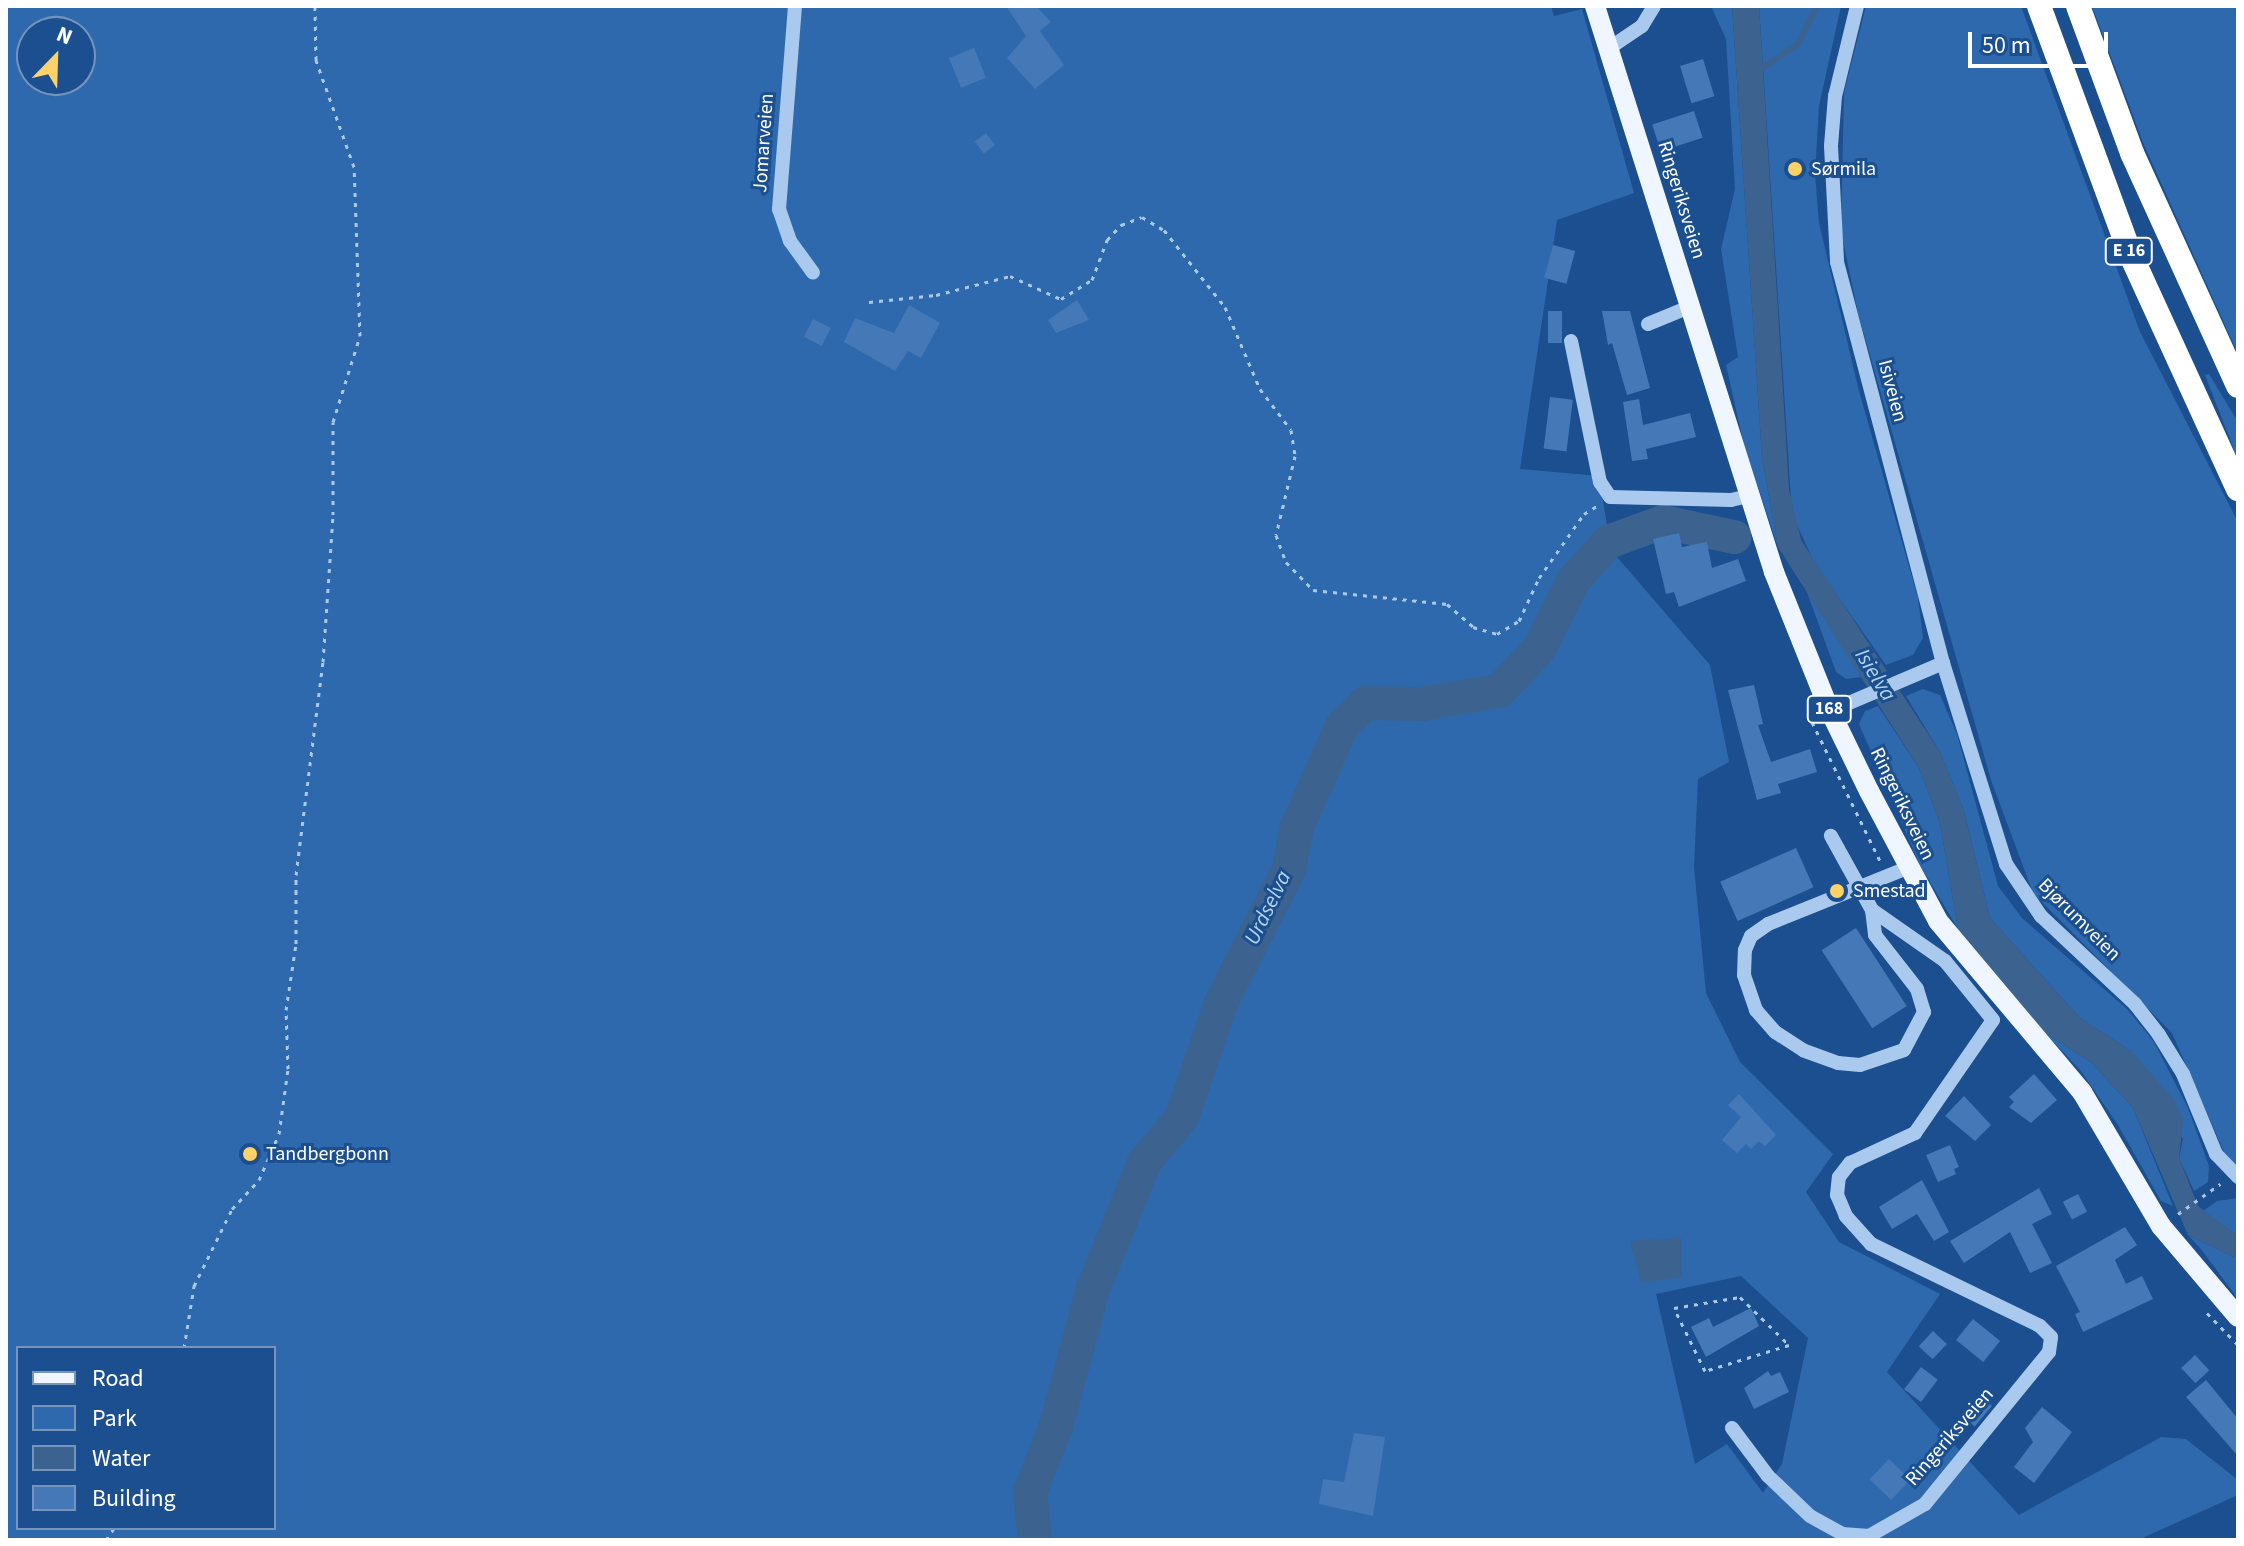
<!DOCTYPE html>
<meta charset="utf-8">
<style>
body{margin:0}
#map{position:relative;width:2244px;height:1546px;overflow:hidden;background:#1b4f8f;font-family:"Source Sans 3",sans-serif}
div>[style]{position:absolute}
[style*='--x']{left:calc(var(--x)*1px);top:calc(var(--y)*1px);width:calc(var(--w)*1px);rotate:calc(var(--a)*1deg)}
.green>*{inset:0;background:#2e69ad}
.water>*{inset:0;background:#3c6290}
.stream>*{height:6px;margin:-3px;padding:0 3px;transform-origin:3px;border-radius:3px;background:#3c6290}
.river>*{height:34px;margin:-17px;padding:0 17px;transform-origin:17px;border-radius:17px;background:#3c6290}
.building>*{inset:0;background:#4478b7;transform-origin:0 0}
.path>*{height:3px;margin-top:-1.5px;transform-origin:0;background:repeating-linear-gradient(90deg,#a9c9ee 0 4px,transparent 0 10px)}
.minor>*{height:14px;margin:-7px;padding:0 7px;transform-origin:7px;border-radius:7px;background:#a9c9ee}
.major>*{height:20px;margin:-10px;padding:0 10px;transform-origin:10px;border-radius:10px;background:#f0f6ff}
.highway>*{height:24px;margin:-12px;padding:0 12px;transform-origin:12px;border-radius:12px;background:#fff}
.dots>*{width:22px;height:22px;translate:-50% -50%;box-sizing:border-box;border:4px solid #1b4f8f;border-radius:50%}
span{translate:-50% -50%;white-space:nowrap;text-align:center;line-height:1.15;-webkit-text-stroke:6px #1b4f8f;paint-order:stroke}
.shield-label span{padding:2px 6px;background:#1b4f8f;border:2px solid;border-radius:6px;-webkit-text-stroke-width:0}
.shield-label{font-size:18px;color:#fff;font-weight:700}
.street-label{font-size:20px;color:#fff}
.poi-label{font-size:20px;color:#fff}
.left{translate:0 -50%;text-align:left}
.water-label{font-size:22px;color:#b5d3f5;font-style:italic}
.frame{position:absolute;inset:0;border:8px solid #fff;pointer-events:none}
.legend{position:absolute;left:16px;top:1346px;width:260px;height:184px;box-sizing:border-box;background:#1b4f8f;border:2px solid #7695bc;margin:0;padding:10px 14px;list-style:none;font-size:24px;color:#fff}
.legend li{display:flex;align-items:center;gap:16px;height:40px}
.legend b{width:40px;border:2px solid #7695bc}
.north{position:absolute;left:16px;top:16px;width:80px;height:80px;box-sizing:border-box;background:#1b4f8f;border:2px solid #7695bc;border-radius:50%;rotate:23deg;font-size:22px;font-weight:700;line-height:32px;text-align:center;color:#fff}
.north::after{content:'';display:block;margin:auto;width:28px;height:36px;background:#ffd166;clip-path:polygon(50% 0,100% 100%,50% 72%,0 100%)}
.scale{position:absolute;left:1968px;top:32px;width:140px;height:36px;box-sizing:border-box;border:4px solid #fff;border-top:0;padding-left:10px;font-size:24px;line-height:28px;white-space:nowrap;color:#fff;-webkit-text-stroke:6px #1b4f8f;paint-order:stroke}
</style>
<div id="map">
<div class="green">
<div style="clip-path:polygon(evenodd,6px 6px,1551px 6px,1554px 16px,1582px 9px,1634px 193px,1557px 220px,1520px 469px,1599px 476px,1611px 550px,1710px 665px,1729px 762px,1698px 779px,1694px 867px,1706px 993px,1740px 1062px,1833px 1154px,1806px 1192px,1839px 1242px,1940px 1294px,1887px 1372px,2019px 1515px,2161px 1437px,2186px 1439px,2238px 1480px,2238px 1495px,2138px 1540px,6px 1540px,6px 6px,32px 32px,80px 32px,80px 80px,32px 80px,32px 32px,6px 6px,1741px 1276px,1808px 1338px,1782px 1464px,1763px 1493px,1727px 1444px,1695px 1464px,1656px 1294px,1741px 1276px,6px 6px,18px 1348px,274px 1348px,274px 1528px,18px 1528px,18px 1348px)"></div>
<div style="clip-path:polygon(1711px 6px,1732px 6px,1762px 457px,1778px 547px,1744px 445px,1726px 365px,1738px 357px,1721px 249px,1735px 189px,1726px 39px)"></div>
<div style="clip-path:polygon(1759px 6px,1841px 6px,1819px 106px,1815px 174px,1819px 223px,1859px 391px,1918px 598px,1923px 638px,1913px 655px,1886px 665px,1815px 564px,1792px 514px)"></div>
<div style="clip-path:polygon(1866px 6px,2021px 6px,2140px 332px,2238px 522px,2238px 1168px,2227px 1159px,2172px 1033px,2033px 893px,1991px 780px,1858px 313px,1841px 231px,1844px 92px)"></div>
<div style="clip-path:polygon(2092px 6px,2238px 6px,2238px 354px,2144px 145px)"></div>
<div style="clip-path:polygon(2209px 374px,2238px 422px,2238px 460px,2205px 375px)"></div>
<div style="clip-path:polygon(1807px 592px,1839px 641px,1861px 677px,1846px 679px,1836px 672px)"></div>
<div style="clip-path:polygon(1923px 689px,1940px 695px,1957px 734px,1998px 886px,2022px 918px,2128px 1010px,2154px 1042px,2188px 1108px,2209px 1166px,2208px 1182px,2194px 1191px,2179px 1158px,2183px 1139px,2131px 1051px,2080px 1018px,1990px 918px,1964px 811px,1940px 752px,1906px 696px)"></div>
<div style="clip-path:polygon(1878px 706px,1919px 768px,1940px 823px,1958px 929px,1921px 867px,1859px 724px,1865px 711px)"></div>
<div style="clip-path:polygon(2046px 1034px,2091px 1062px,2133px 1108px,2173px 1206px,2161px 1201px,2118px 1125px,2081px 1071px)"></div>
<div style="clip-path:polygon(2238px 1198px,2238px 1236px,2203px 1211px,2217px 1201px)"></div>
<div style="clip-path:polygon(2188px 1235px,2238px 1259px,2238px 1299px,2201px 1249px)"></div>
</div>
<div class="water">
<div style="clip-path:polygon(1732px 6px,1759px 6px,1789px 489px,1801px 540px,1940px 752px,1964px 811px,1990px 918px,2080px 1018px,2131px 1051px,2175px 1101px,2183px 1120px,2179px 1158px,2198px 1206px,2238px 1236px,2238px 1259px,2188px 1235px,2133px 1108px,2091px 1062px,2046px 1034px,1958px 929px,1940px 823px,1919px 768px,1778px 547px,1762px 457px)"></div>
<div style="clip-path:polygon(1682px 1238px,1682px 1277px,1641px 1283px,1630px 1241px)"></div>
</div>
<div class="stream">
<div style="--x:1756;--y:72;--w:50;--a:-33.7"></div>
<div style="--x:1798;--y:44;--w:42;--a:-63.4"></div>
</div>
<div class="river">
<div style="--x:1035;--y:1540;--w:48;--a:-95.9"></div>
<div style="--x:1030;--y:1492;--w:71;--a:-68.5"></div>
<div style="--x:1056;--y:1426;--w:142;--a:-74.9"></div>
<div style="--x:1093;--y:1289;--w:136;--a:-68"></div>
<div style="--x:1144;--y:1163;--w:60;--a:-50.4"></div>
<div style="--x:1182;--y:1117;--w:120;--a:-71.1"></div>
<div style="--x:1221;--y:1003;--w:150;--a:-63.1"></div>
<div style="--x:1289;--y:869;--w:43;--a:-79.2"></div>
<div style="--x:1297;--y:827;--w:111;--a:-66"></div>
<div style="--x:1342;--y:726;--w:33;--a:-44"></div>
<div style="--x:1366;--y:703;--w:56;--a:1"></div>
<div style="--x:1422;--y:704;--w:78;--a:-9.6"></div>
<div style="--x:1499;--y:691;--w:58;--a:-46.4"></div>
<div style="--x:1539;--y:649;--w:76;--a:-63.4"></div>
<div style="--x:1573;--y:581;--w:52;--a:-48.1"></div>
<div style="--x:1608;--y:542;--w:59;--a:-20"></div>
<div style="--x:1663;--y:522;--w:73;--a:11.9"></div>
</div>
<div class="building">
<div style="clip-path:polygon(1006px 6px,1036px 6px,1051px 22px,1040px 31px,1064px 65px,1035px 89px,1007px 58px,1026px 36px)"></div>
<div style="left:974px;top:48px;width:32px;height:27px;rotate:68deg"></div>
<div style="left:1703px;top:59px;width:39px;height:24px;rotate:73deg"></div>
<div style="left:1694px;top:111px;width:28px;height:44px;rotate:72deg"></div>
<div style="left:986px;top:133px;width:15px;height:14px;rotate:53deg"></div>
<div style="left:1553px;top:245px;width:23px;height:34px;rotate:15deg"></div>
<div style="clip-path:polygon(1077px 300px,1089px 320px,1056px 333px,1048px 320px)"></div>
<div style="clip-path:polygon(909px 305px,940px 323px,921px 358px,908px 351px,895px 371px,844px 342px,855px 318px,894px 333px)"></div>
<div style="left:1548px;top:311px;width:14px;height:32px"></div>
<div style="clip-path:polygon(1602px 311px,1630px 311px,1650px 388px,1627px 395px,1612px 343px,1608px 345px)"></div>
<div style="left:813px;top:319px;width:20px;height:20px;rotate:27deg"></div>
<div style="left:1550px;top:397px;width:23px;height:52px;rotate:7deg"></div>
<div style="clip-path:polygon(1639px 399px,1643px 425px,1690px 413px,1696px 437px,1646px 449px,1648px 459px,1632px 461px,1623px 402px)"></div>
<div style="clip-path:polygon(1679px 533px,1682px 547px,1707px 542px,1712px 568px,1738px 559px,1746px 581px,1679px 607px,1674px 592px,1666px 594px,1653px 539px)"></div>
<div style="clip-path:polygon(1754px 685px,1763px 724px,1758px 725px,1771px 762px,1810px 749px,1817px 772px,1778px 784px,1781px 793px,1757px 800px,1728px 690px)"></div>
<div style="left:1796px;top:848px;width:43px;height:83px;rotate:66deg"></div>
<div style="left:1856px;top:928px;width:93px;height:41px;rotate:57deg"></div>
<div style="clip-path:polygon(2034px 1074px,2057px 1100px,2031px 1123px,2009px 1107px,2014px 1102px,2009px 1097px)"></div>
<div style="clip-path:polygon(1739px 1094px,1776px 1135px,1765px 1146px,1759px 1141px,1751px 1149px,1746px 1144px,1737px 1153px,1722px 1140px,1747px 1110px,1741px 1117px,1728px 1105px)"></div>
<div style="clip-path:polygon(1964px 1096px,1991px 1125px,1975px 1141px,1945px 1116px)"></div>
<div style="clip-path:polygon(1950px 1145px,1959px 1167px,1954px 1169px,1956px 1174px,1938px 1182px,1926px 1155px)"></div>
<div style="clip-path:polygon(1922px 1180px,1949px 1232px,1934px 1241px,1917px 1214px,1892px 1229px,1879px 1207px)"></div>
<div style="clip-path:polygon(2039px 1188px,2052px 1214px,2032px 1224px,2052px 1263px,2030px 1273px,2010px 1232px,1964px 1263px,1950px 1241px)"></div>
<div style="left:2078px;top:1194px;width:20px;height:17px;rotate:63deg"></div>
<div style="clip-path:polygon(2125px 1227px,2137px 1245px,2115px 1260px,2126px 1284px,2142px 1276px,2153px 1299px,2083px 1332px,2075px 1314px,2080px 1312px,2056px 1266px)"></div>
<div style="clip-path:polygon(1751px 1308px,1759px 1326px,1706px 1357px,1691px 1327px,1709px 1318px,1713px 1327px)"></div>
<div style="left:1973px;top:1319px;width:35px;height:27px;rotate:39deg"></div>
<div style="left:1933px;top:1331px;width:19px;height:21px;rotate:43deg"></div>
<div style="left:2195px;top:1355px;width:21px;height:19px;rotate:47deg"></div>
<div style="left:1921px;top:1367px;width:21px;height:28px;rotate:37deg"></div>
<div style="clip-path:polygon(1768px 1371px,1771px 1376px,1780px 1372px,1789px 1392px,1754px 1409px,1744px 1388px)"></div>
<div style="clip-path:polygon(2206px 1380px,2238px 1419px,2238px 1456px,2186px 1397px)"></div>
<div style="left:1979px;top:1395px;width:17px;height:27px;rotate:40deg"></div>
<div style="clip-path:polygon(2042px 1407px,2072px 1432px,2034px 1483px,2014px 1467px,2033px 1442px,2025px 1428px)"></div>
<div style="clip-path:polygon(1354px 1433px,1385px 1437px,1373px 1516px,1319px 1504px,1323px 1479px,1344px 1482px)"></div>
<div style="left:1889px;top:1459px;width:30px;height:28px;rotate:44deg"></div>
</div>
<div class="path">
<div style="--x:869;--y:302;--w:67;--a:-6"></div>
<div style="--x:936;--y:295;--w:76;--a:-14.4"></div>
<div style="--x:1010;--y:276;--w:56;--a:24.3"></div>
<div style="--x:1061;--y:299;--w:36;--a:-32"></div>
<div style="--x:1092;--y:280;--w:43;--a:-69.4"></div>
<div style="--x:1107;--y:240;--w:21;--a:-47"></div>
<div style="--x:1121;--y:225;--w:22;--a:-21"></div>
<div style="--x:1142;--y:217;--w:26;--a:31"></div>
<div style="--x:1164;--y:230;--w:98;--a:51.6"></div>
<div style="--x:1225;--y:307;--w:89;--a:66.9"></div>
<div style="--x:1260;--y:389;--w:51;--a:52.9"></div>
<div style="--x:1291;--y:430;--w:26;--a:81"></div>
<div style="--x:1295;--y:456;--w:81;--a:103.5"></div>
<div style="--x:1276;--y:535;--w:29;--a:70"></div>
<div style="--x:1286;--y:562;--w:39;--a:46"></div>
<div style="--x:1313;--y:590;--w:135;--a:6"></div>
<div style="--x:1447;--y:604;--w:35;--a:41"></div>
<div style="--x:1473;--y:627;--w:25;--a:16"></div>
<div style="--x:1497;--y:634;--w:26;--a:-31"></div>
<div style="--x:1519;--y:621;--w:47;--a:-65.1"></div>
<div style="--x:1539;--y:578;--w:78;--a:-54.9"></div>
<div style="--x:1584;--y:514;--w:15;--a:-32"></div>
<div style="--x:1812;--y:722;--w:157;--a:63.9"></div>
<div style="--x:2178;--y:1214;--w:52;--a:-35.5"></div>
<div style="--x:1740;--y:1297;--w:69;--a:44.4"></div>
<div style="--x:1789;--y:1345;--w:88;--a:162.8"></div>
<div style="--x:1705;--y:1371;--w:70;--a:-116.2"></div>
<div style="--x:1674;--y:1308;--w:67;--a:-9.5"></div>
<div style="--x:2207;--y:1313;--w:45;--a:45.9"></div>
<div style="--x:184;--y:1348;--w:63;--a:-80.8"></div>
<div style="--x:194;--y:1286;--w:86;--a:-63.7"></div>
<div style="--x:232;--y:1209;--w:40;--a:-47"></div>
<div style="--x:259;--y:1180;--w:50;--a:-66.5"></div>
<div style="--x:279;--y:1134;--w:66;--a:-82.1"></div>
<div style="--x:288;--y:1069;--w:59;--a:-91.9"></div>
<div style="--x:286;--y:1010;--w:67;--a:-81.4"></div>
<div style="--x:296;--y:944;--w:69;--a:-90"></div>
<div style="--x:296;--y:875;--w:215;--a:-82.8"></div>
<div style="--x:323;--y:662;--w:147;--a:-86.1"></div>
<div style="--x:333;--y:515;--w:93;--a:-90"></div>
<div style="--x:333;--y:422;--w:90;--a:-72.6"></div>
<div style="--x:360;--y:336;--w:169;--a:-92"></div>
<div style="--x:354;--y:167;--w:114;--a:-109.6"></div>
<div style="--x:316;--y:60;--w:54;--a:-91.1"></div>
<div style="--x:106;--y:1540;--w:14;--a:-56"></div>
</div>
<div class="minor">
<div style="--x:795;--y:6;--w:204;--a:94.5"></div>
<div style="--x:779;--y:209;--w:34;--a:71"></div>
<div style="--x:790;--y:241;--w:39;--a:54"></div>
<div style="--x:1857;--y:6;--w:93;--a:103.7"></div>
<div style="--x:1835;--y:96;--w:50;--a:94.6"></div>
<div style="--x:1831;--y:146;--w:116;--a:87"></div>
<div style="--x:1837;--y:262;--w:415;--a:75.2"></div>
<div style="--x:1943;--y:663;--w:211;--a:72.6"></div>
<div style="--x:2006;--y:864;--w:63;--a:56.1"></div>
<div style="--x:2041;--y:916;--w:129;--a:43.1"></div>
<div style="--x:2135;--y:1004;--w:39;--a:52"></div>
<div style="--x:2159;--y:1035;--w:46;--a:58.4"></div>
<div style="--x:2183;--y:1074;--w:87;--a:67.6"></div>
<div style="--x:2216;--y:1154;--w:32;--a:46"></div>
<div style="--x:1608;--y:49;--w:41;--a:-34.1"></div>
<div style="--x:1642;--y:26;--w:23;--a:-59"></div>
<div style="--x:1648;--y:324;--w:44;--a:-22.5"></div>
<div style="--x:1571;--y:341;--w:144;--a:78.4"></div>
<div style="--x:1600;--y:482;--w:18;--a:56"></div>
<div style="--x:1610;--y:497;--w:121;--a:1.4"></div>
<div style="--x:1731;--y:500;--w:18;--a:-13"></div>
<div style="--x:1830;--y:711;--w:123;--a:-23"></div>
<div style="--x:1872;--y:910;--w:25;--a:83"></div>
<div style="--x:1875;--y:935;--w:68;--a:52.1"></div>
<div style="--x:1917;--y:989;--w:24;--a:73"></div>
<div style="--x:1924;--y:1012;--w:43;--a:117.8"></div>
<div style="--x:1904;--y:1050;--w:46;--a:161.2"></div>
<div style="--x:1860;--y:1065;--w:22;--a:-175"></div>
<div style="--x:1838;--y:1063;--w:37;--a:-160"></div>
<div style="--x:1803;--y:1050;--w:33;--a:-147"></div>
<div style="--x:1775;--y:1032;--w:29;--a:-131"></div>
<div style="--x:1756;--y:1010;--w:37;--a:-109"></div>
<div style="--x:1744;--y:975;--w:25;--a:-88"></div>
<div style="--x:1745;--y:950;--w:15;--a:-67"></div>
<div style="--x:1751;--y:936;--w:21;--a:-35"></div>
<div style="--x:1768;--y:924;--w:150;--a:-21.9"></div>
<div style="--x:1732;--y:1428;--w:60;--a:53.1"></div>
<div style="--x:1768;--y:1476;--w:58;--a:43.6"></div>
<div style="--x:1810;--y:1516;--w:37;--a:29"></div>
<div style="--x:1842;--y:1534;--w:27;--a:4"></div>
<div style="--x:1869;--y:1536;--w:64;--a:-29.7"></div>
<div style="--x:1925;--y:1504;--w:196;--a:-50.8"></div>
<div style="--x:2049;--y:1352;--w:15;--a:-82"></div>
<div style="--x:2051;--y:1337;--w:16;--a:-135"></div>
<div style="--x:2040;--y:1326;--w:188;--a:-154.1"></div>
<div style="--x:1871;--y:1244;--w:38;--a:-132"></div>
<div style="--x:1846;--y:1216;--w:23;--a:-113"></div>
<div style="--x:1837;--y:1195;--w:18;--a:-84"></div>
<div style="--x:1839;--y:1177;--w:18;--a:-52"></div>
<div style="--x:1850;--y:1163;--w:72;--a:-24.8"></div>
<div style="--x:1915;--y:1133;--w:137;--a:-55.4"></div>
<div style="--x:1993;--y:1020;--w:76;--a:-129.1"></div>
<div style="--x:1945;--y:961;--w:89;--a:-145.1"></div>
<div style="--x:1872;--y:910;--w:85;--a:-119"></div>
</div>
<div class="major">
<div style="--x:1595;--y:6;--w:594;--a:72.45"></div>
<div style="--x:1774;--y:572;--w:150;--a:68.1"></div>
<div style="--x:1830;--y:711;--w:89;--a:64"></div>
<div style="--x:1869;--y:791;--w:147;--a:62"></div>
<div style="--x:1938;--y:921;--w:224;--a:49.9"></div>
<div style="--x:2082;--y:1092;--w:156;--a:59.5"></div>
<div style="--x:2161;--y:1226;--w:119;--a:49.8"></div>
</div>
<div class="highway">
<div style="--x:2039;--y:6;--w:261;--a:69.8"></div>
<div style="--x:2129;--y:251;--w:262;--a:65.4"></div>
<div style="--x:2078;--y:6;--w:157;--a:69.8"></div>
<div style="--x:2132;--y:153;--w:256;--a:65.5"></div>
</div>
<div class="dots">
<div style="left:1795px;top:169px;background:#ffd166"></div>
<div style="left:1837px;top:891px;background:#ffd166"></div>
<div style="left:250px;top:1154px;background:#ffd166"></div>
</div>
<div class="shield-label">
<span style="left:2129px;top:251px">E 16</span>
<span style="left:1829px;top:709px">168</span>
</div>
<div class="street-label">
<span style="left:764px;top:143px;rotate:-86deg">Jomarveien</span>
<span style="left:1681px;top:200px;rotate:73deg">Ringeriksveien</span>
<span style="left:1892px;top:391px;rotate:75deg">Isiveien</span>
<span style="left:1902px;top:804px;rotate:64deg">Ringeriksveien</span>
<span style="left:2079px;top:920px;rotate:45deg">Bjørumveien</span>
<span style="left:1950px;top:1437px;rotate:-49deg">Ringeriksveien</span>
</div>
<div class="poi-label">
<span class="left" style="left:1811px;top:169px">Sørmila</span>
<span class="left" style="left:1853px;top:891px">Smestad</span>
<span class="left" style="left:266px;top:1154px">Tandbergbonn</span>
</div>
<div class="water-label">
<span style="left:1875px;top:675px;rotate:58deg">Isielva</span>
<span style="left:1268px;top:908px;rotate:-64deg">Urdselva</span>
</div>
<div class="frame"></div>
<ul class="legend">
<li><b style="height:10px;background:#f0f6ff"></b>Road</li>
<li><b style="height:22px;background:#2e69ad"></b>Park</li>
<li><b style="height:22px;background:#3c6290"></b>Water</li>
<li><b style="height:22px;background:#4478b7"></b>Building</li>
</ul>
<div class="north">N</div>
<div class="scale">50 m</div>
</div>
